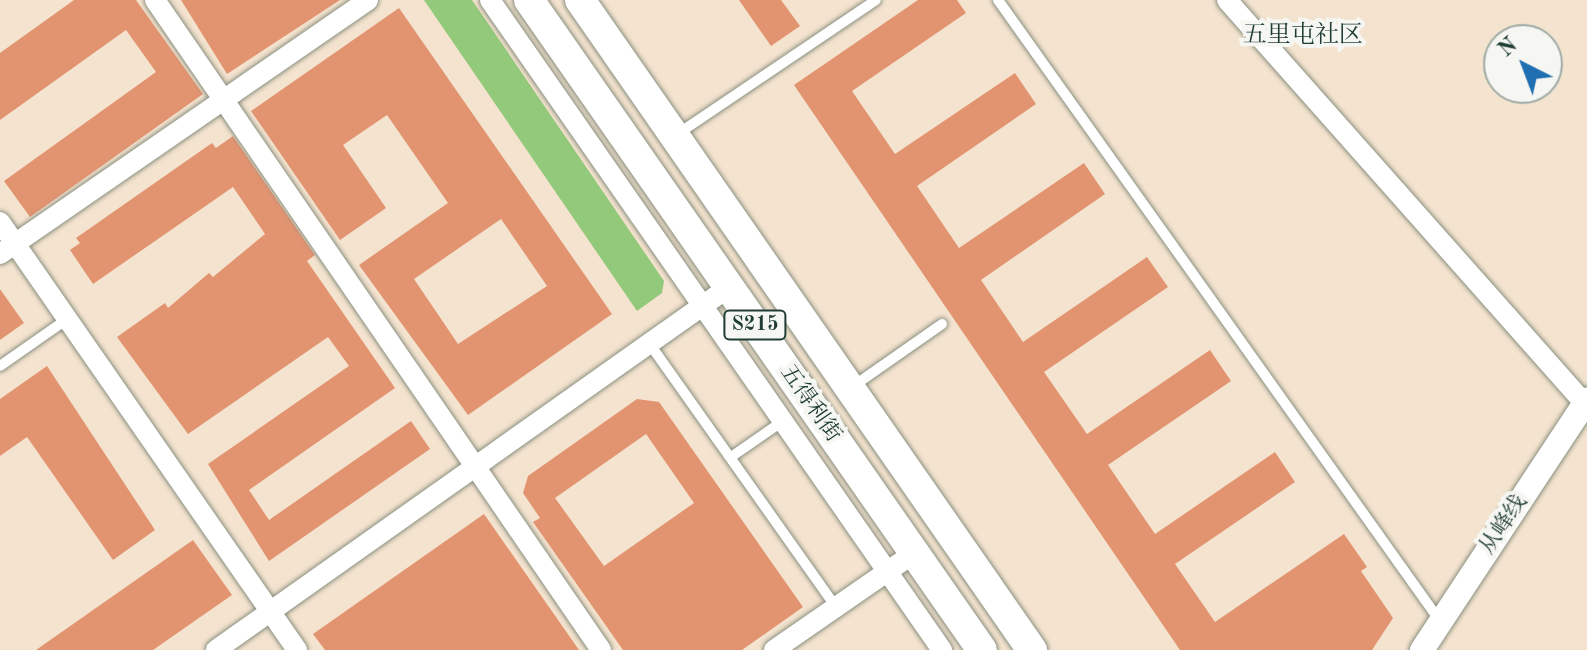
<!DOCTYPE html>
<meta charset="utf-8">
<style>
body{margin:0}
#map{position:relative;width:1587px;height:650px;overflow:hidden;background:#f4e3ce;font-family:"Old Standard TT","Noto Serif SC",serif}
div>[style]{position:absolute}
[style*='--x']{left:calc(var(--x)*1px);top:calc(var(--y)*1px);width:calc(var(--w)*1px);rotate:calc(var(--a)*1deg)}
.green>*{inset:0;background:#93c97a}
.building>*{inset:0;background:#e29471}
.roads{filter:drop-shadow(0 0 2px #8a9081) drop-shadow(0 0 2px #8a9081)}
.service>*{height:10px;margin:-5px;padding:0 5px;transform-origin:5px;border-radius:5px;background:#fff}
.minor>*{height:20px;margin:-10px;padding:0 10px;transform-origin:10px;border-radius:10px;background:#fff}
.tertiary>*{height:24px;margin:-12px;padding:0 12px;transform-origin:12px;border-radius:12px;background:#fff}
.primary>*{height:30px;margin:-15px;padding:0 15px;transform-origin:15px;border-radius:15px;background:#fff}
span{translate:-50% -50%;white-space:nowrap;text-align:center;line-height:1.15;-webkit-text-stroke:8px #f6f6f2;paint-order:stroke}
.shield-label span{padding:2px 6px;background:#f6f6f2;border:2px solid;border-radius:6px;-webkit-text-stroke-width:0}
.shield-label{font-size:20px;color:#1f3d34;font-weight:700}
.street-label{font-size:22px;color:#1f3d34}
.neighbourhood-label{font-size:24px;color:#1f3d34}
.north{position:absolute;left:1483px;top:24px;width:80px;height:80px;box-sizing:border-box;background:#f6f6f2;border:2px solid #a0aca6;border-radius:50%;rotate:318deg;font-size:22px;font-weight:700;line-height:32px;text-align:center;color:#1f3d34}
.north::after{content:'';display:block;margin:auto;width:28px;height:36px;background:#1f6fb2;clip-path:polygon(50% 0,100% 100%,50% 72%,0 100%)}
</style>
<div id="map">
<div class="green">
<div style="clip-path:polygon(424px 0,472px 0,664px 281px,662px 293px,637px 311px)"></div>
</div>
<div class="building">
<div style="clip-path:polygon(74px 0,136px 0,203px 94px,30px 217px,4px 181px,156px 72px,126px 30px,0 120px,0 53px)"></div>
<div style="clip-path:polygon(181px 0,340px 0,227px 74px)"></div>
<div style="clip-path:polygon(739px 0,781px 0,800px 26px,771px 46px)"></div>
<div style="clip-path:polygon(918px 0,957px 0,966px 13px,852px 91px,895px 154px,1015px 73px,1036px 104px,917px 186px,959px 248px,1084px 163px,1105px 194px,981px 280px,1023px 342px,1147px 257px,1168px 287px,1044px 372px,1087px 434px,1210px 350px,1231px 381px,1108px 465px,1155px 534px,1275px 452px,1295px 482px,1175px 564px,1215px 622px,1344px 534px,1367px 567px,1361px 571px,1393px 618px,1372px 650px,1180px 650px,794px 85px)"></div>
<div style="clip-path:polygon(evenodd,399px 8px,612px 314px,468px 415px,359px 265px,448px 203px,387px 115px,343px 145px,386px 208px,340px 240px,251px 111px,399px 8px,501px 219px,547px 286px,458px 344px,414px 279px,501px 219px)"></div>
<div style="clip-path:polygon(233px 136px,315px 255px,307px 261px,395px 388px,249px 490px,269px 520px,411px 421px,430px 449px,269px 561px,208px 464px,349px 366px,328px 337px,188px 434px,117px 337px,165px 303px,168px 308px,209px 273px,213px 277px,265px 234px,233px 187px,93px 284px,70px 250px,80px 243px,76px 238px,212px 143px,216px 148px)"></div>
<div style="clip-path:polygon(0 289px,24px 323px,0 340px)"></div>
<div style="clip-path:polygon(47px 366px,155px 530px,113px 560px,27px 437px,0 456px,0 399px)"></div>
<div style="clip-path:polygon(evenodd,637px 399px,659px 402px,803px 607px,742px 650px,623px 650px,533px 522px,540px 518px,523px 493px,528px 476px,637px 399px,646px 434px,694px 503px,604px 566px,555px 498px,646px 434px)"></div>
<div style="clip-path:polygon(484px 514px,579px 650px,325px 650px,313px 634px)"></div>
<div style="clip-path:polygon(193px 540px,232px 595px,153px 650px,36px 650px)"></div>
</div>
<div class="roads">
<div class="service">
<div style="--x:998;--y:0;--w:762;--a:54.56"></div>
<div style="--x:676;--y:135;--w:241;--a:-34"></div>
<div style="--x:649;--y:343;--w:324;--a:54.7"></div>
<div style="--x:0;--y:366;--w:82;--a:-35"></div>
<div style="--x:852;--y:387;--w:110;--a:-35"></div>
<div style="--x:731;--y:457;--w:63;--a:-34.7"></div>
</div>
<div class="minor">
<div style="--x:155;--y:0;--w:788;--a:55.54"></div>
<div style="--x:490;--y:0;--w:792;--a:55.19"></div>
<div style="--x:1227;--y:0;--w:540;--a:48.45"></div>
<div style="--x:0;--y:222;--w:521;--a:55.24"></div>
<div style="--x:0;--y:254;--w:447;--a:-34.6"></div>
<div style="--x:216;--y:650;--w:628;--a:-35.28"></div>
<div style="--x:774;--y:650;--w:170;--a:-34.7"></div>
</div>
<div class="tertiary">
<div style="--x:1422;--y:650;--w:300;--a:-56.6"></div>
</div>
<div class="primary">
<div style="--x:529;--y:0;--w:792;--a:55.13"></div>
<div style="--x:580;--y:0;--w:792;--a:55.19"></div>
</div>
</div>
<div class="shield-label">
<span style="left:755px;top:325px">S215</span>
</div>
<div class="street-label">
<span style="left:810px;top:404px;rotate:55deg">五得利街</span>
<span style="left:1504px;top:525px;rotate:-56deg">从峰线</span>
</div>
<div class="neighbourhood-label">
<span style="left:1303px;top:37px">五里屯社区</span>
</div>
<div class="north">N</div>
</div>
